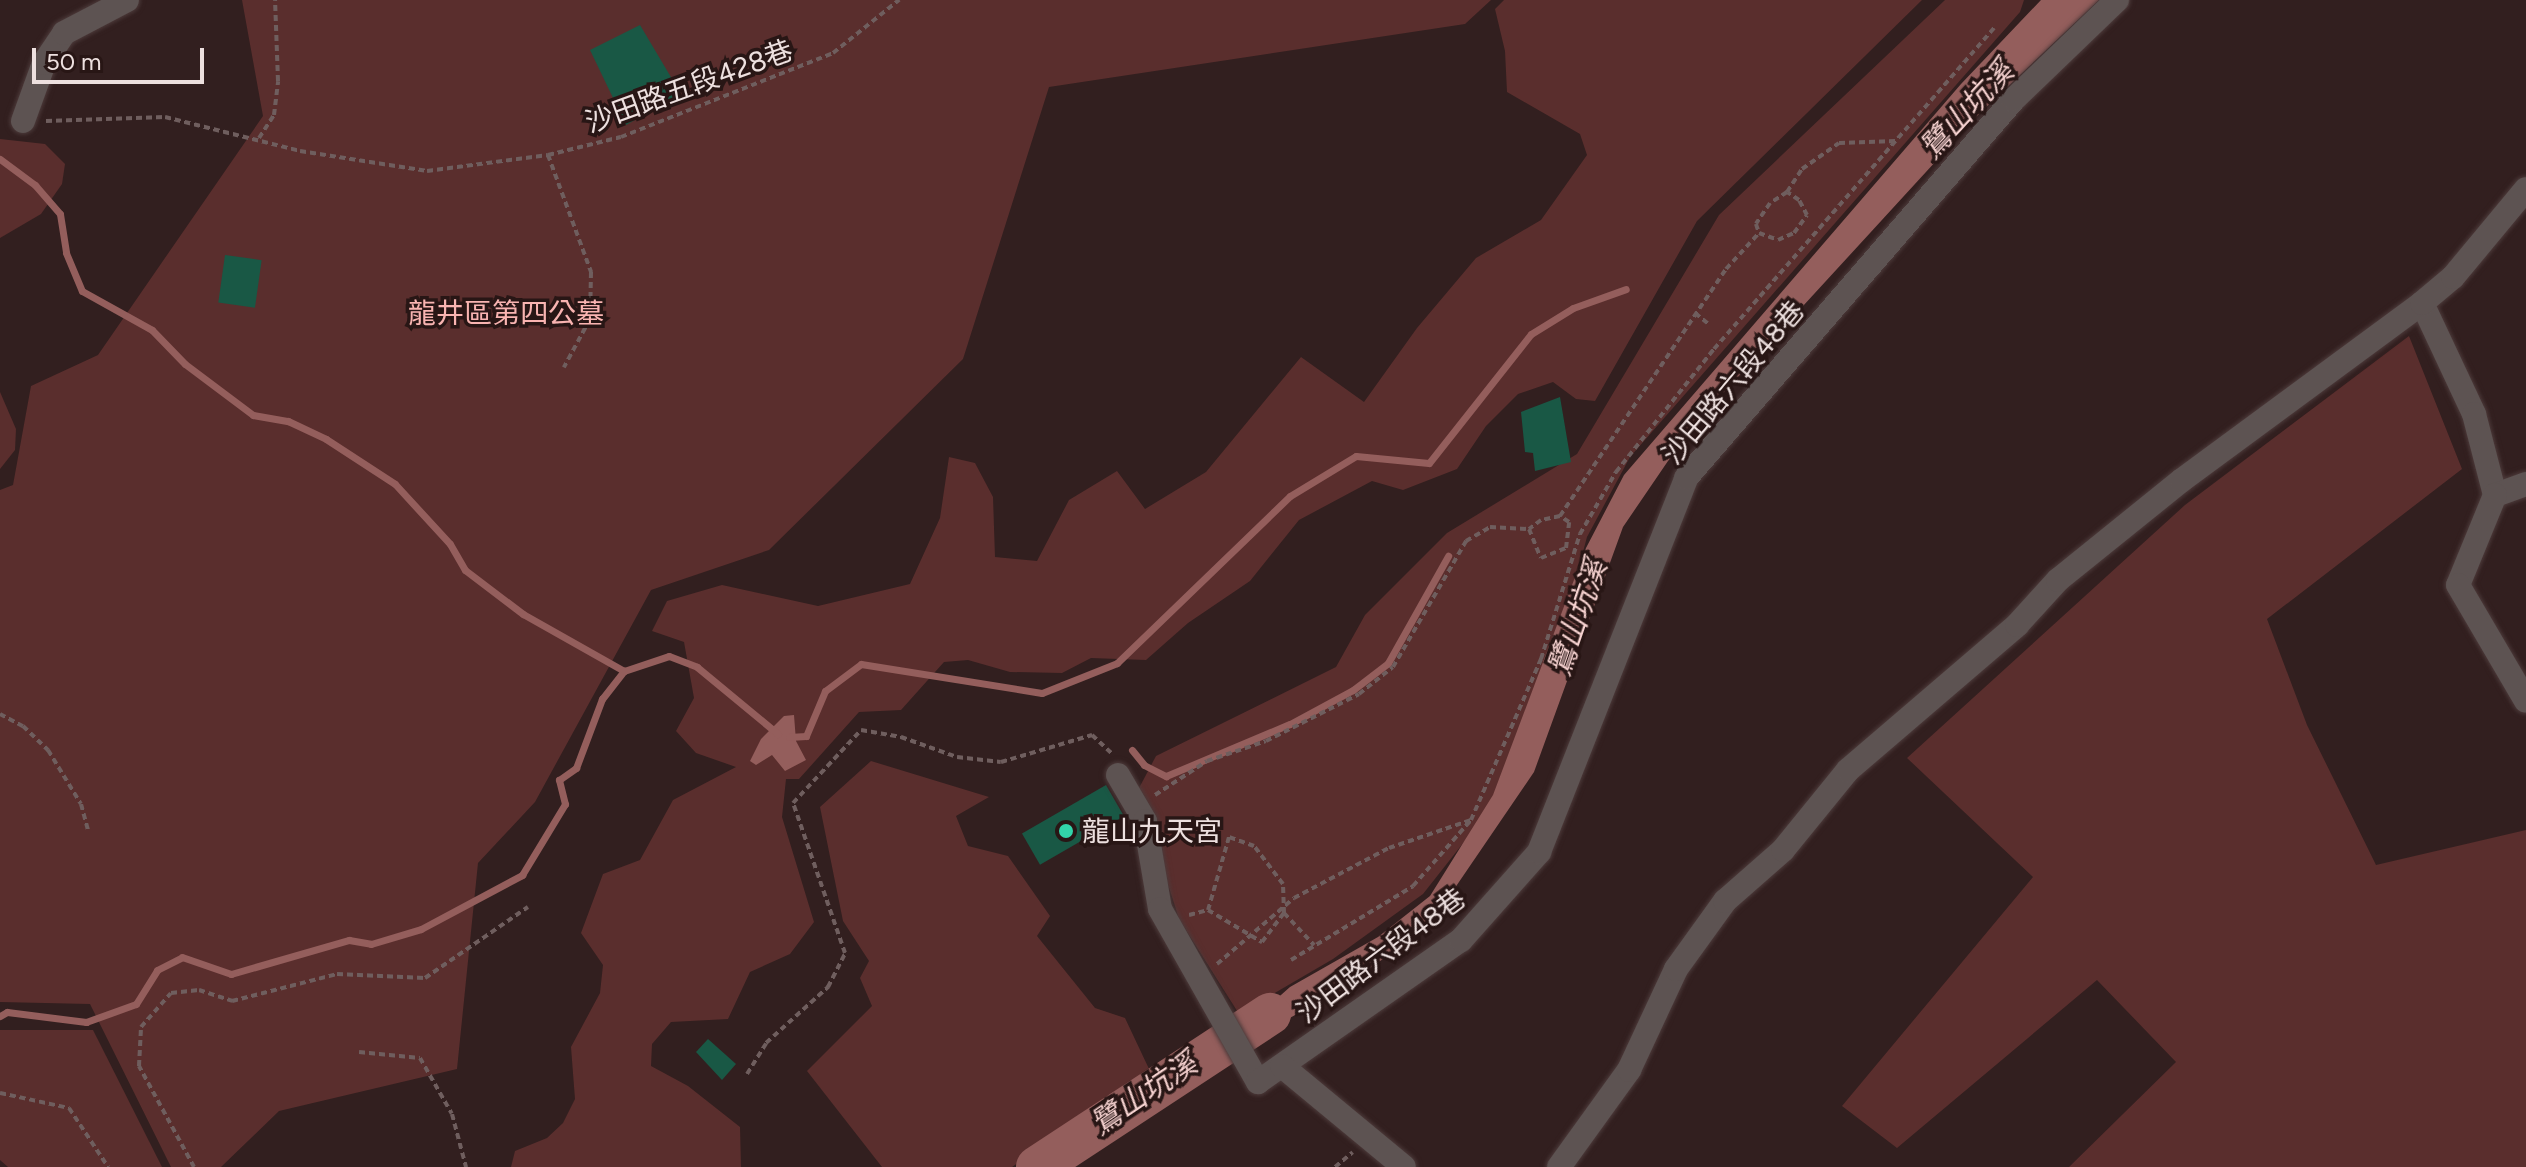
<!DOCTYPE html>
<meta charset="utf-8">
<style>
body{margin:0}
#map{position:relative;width:2526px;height:1167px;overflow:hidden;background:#321f1f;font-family:Figtree,"Noto Sans TC",sans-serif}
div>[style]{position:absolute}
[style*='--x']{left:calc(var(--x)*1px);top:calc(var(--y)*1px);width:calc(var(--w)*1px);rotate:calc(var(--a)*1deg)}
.green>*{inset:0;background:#5a2e2d}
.water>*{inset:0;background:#945e5c}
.stream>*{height:7px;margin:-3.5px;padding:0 3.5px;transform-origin:3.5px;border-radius:3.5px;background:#945e5c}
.river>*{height:42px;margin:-21px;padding:0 21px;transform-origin:21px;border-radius:21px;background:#945e5c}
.building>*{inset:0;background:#195845;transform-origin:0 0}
.path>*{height:4px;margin-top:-2px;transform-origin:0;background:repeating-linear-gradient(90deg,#6f5e5e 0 6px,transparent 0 10px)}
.roads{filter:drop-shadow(0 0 2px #4c3a3a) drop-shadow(0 0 2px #4c3a3a)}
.minor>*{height:24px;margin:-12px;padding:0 12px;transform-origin:12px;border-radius:12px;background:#5d5352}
.dots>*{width:22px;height:22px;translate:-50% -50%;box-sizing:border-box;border:4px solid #281615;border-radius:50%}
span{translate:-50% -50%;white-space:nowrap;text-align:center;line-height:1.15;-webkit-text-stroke:7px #281615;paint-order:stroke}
.street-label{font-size:28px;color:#ede0df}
.park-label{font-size:28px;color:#f9b4b1}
.poi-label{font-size:28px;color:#ede0df}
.left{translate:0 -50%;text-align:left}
.water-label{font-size:30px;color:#f5d1cf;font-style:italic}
.scale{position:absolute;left:32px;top:48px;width:172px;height:36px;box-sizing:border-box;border:4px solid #ede0df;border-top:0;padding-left:10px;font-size:24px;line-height:28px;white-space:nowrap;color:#ede0df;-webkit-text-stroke:6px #281615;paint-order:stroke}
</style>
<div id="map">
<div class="green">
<div style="clip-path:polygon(242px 0,1491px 0,1465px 24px,1049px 87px,963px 359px,769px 550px,651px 590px,535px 802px,478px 863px,457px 1069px,279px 1111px,221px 1167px,171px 1167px,90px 1004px,0 1002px,0 490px,13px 485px,31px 386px,98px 355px,263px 116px)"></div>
<div style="clip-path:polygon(1504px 0,1922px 0,1697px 221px,1595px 401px,1576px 399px,1553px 382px,1518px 394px,1486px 426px,1457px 469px,1403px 490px,1372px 481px,1299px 520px,1250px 581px,1188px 623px,1146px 660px,1091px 658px,1062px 673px,1010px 672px,968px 660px,944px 662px,901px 710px,859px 712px,799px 779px,786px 779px,782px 817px,814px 922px,790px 954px,750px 972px,728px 1019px,671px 1022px,652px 1044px,651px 1066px,688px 1086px,740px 1127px,741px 1167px,511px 1167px,515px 1151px,547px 1138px,563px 1123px,575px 1099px,571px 1047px,600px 993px,603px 965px,581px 933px,603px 874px,640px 860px,673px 800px,736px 767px,696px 753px,676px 731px,694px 698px,684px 642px,652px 631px,667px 601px,722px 585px,818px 606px,910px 584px,940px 518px,949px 457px,975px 463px,993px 497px,995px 557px,1037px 561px,1069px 500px,1117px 471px,1145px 509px,1206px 472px,1301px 357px,1364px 402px,1417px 328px,1476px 258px,1541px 220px,1587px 155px,1580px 134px,1507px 92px,1505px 51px,1495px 9px)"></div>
<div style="clip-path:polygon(1945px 0,2024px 0,2020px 12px,1630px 457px,1587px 537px,1553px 663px,1509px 785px,1423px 894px,1333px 959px,1239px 1014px,1179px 919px,1138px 790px,1156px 756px,1336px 667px,1365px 615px,1447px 533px,1577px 454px,1719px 215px)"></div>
<div style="clip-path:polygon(0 139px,45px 144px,65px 164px,62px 184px,41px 214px,0 238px)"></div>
<div style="clip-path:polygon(2409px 336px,2462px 469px,2267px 619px,2307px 725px,2376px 865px,2526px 830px,2526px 1167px,2069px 1167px,2176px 1062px,2097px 980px,1897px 1148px,1842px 1106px,2033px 877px,1907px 758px,2185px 505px)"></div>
<div style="clip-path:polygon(0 392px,16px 429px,15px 450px,0 469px)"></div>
<div style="clip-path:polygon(871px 761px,989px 797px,956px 816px,968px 846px,1008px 856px,1050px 916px,1037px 936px,1095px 1008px,1125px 1018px,1150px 1071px,1012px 1167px,882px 1167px,807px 1071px,872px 1006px,860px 978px,869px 961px,843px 921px,820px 807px)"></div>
<div style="clip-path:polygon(0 1030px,93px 1030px,162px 1167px,8px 1167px,0 1160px)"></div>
</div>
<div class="water">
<div style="clip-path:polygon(2041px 0,2099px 0,1981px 112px,1737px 378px,1668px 461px,1623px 527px,1534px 772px,1431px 923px,1340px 991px,1271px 1028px,1239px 1032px,1290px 987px,1378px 937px,1430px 896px,1493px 795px,1586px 548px,1624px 475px,1961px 84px)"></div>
<div style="clip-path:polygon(794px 715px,796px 741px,806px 760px,785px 771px,772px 755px,756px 765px,750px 761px,761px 739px,784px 716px)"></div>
</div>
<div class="stream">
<div style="--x:0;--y:159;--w:44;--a:36.6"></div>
<div style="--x:35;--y:185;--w:38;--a:49"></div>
<div style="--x:60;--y:214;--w:39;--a:81"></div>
<div style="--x:66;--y:253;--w:41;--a:67.2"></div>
<div style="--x:82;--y:291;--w:80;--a:29.1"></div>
<div style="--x:152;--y:330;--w:47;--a:45.9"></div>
<div style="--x:185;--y:364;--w:85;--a:36.9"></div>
<div style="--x:253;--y:415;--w:36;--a:10"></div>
<div style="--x:288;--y:421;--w:42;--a:25.3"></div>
<div style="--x:326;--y:439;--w:82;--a:33.1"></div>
<div style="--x:395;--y:484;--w:81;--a:47.5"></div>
<div style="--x:450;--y:544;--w:30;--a:60"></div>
<div style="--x:465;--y:570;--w:73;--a:37.2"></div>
<div style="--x:523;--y:614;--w:116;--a:29.4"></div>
<div style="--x:789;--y:737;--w:17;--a:-3"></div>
<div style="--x:806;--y:736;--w:49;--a:-67.1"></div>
<div style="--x:825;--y:691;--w:45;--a:-36.9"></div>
<div style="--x:861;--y:664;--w:183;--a:9.1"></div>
<div style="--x:1042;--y:693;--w:81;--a:-21.8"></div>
<div style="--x:1117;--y:663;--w:240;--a:-44"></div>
<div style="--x:1290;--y:496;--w:77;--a:-31.2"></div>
<div style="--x:1356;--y:456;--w:73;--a:5.5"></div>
<div style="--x:1429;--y:463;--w:164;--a:-51.7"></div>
<div style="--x:1531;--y:334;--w:49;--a:-31.8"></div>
<div style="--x:1573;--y:308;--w:56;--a:-19.7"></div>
<div style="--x:1132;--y:750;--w:19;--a:51"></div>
<div style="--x:1144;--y:765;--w:25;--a:27"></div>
<div style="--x:1166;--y:776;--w:134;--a:-22.8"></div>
<div style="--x:1290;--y:724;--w:72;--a:-28.4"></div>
<div style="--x:1353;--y:690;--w:44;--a:-37.6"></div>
<div style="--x:1388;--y:663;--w:123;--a:-60.7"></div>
<div style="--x:0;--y:1016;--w:8;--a:-30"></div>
<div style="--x:7;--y:1012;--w:80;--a:7.2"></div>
<div style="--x:86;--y:1022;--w:53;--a:-19.8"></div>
<div style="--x:136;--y:1004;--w:40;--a:-58"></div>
<div style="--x:157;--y:970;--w:28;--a:-27"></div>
<div style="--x:182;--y:957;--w:52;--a:19.1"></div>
<div style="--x:231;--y:974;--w:123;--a:-16.1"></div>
<div style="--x:349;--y:940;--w:22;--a:10"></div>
<div style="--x:371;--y:944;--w:52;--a:-16.7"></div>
<div style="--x:421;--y:929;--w:115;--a:-28.1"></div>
<div style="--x:522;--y:875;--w:83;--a:-58.8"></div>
<div style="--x:565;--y:804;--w:25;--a:-104"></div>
<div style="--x:559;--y:780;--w:21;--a:-35"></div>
<div style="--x:576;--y:768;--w:74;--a:-69.4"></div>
<div style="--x:602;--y:699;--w:36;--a:-52"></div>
<div style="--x:624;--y:671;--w:47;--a:-18.4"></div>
<div style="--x:669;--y:656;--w:30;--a:21"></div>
<div style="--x:697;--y:667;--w:105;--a:39.6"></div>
</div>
<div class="river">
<div style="--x:1037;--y:1167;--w:279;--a:-33.3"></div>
</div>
<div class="building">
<div style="clip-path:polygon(640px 25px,681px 94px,626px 125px,590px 50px)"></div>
<div style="left:225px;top:255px;width:37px;height:48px;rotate:8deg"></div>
<div style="clip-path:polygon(1560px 397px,1571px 462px,1535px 471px,1533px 453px,1525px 452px,1521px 412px)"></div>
<div style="left:1106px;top:785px;width:36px;height:97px;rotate:60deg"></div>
<div style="clip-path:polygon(708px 1039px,736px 1064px,722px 1080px,696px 1052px)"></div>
</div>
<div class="path">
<div style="--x:46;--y:121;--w:119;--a:-1.9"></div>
<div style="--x:165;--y:117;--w:139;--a:14.1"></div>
<div style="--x:300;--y:151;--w:129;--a:8.9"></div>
<div style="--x:427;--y:171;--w:122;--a:-7.5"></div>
<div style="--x:548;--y:155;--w:75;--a:-13.9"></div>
<div style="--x:621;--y:137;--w:228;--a:-21.6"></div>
<div style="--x:833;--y:53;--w:85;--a:-38.8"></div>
<div style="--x:259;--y:138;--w:27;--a:-57"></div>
<div style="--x:274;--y:115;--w:34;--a:-83"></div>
<div style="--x:278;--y:81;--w:81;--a:-92.1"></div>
<div style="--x:548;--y:155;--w:125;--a:69.8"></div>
<div style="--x:591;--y:272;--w:47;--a:91.2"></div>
<div style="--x:590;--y:319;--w:55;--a:118.4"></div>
<div style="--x:1787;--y:192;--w:27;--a:-57"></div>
<div style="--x:1802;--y:169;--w:45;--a:-35.1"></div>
<div style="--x:1839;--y:143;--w:57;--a:-2"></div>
<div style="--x:1695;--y:313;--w:19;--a:39"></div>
<div style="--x:1560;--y:516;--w:298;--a:-56.1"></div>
<div style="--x:1726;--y:269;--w:49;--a:-47.5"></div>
<div style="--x:1759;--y:233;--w:20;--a:20"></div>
<div style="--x:1778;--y:240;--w:17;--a:-24"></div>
<div style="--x:1794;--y:233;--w:22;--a:-54"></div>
<div style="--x:1807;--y:215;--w:17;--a:-118"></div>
<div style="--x:1799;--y:200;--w:14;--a:-146"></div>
<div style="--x:1787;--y:192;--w:20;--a:147"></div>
<div style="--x:1770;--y:203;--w:25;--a:124"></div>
<div style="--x:1756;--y:224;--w:9;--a:72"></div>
<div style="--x:0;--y:714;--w:26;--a:28"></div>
<div style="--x:23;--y:726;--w:35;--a:44"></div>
<div style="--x:48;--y:750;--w:63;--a:58.6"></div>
<div style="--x:81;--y:804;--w:28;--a:75"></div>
<div style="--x:1155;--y:795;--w:62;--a:-33.2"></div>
<div style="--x:1207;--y:761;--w:62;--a:-18.7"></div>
<div style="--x:1266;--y:741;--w:104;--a:-26.8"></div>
<div style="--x:1359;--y:694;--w:43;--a:-38.5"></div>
<div style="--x:1393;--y:667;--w:146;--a:-59.9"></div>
<div style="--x:1466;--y:541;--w:28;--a:-30"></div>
<div style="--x:1490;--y:527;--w:39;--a:3"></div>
<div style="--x:1529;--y:529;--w:31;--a:68"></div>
<div style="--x:1541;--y:558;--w:27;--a:-22"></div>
<div style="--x:1566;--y:548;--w:26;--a:-83"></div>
<div style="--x:1569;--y:522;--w:11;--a:-146"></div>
<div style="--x:1560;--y:516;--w:19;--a:168"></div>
<div style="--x:1541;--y:520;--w:15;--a:143"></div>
<div style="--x:1284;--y:913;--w:44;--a:46.8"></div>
<div style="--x:1189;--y:915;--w:20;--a:-15"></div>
<div style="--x:1208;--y:910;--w:63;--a:30.7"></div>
<div style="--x:1262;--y:942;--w:36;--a:-53"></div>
<div style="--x:1284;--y:913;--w:29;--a:-92"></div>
<div style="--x:1283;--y:884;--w:48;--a:-127.3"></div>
<div style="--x:1254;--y:846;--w:27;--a:-160"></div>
<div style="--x:1229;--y:837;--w:76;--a:106"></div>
<div style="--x:1291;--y:960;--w:143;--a:-31.2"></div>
<div style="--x:1413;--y:886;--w:88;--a:-48.7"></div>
<div style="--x:1471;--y:820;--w:176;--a:-66.5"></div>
<div style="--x:1541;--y:659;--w:131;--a:-72.7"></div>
<div style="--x:1580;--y:534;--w:72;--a:-59.9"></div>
<div style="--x:1616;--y:472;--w:157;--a:-51.5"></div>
<div style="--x:1714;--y:349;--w:426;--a:-48.9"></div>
<div style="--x:1217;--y:964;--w:101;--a:-40.6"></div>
<div style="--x:1294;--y:898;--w:107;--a:-27.8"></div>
<div style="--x:1389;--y:848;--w:87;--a:-18.9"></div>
<div style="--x:359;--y:1052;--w:61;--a:5.6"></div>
<div style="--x:420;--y:1058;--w:64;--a:60.3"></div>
<div style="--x:452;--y:1114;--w:55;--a:75.2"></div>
<div style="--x:747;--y:1074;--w:36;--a:-58"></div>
<div style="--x:766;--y:1043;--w:84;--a:-42.1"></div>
<div style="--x:828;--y:987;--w:38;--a:-63"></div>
<div style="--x:845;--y:953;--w:159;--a:-109.1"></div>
<div style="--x:793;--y:803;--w:100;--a:-47"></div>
<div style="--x:861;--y:730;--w:41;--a:9.9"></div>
<div style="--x:901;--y:737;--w:59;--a:19.7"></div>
<div style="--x:957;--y:757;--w:44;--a:6.5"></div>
<div style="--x:1001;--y:762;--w:95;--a:-16.5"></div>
<div style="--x:1092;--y:735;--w:26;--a:43"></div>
<div style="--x:0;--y:1093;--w:71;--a:12.3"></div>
<div style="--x:69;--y:1108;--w:71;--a:56.5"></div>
<div style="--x:194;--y:1167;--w:115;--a:-118.6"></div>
<div style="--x:139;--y:1066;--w:39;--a:-87"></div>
<div style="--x:141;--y:1027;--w:45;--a:-48.6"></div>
<div style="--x:171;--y:993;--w:28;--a:-6"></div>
<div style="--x:199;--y:990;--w:35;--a:18"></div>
<div style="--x:232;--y:1001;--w:108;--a:-14.4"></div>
<div style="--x:337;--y:974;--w:88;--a:2.6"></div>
<div style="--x:425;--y:978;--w:125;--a:-34.6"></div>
<div style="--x:1335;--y:1167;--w:23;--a:-40"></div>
</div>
<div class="roads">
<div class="minor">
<div style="--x:23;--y:121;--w:62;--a:-70.1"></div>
<div style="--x:44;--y:63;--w:36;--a:-56"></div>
<div style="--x:64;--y:33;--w:71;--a:-27.6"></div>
<div style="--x:2422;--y:303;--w:123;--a:64.9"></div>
<div style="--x:2474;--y:414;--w:84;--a:75.5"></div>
<div style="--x:2526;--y:484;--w:33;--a:160"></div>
<div style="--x:2495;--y:495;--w:97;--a:112.3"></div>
<div style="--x:2458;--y:585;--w:134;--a:59.6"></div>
<div style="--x:1118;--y:775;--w:53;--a:59.6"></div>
<div style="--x:1145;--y:821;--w:89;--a:80.3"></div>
<div style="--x:1160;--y:909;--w:199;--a:60.5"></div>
<div style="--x:1258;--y:1082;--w:248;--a:-35"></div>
<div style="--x:1461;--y:940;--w:118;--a:-48.4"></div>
<div style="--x:1539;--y:852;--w:402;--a:-68.5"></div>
<div style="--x:1686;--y:478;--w:501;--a:-49.13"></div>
<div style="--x:2014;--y:99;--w:143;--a:-43.9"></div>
<div style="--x:1282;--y:1066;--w:158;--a:39.6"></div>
<div style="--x:1559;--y:1167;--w:120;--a:-54.2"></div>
<div style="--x:1629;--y:1070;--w:111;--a:-65"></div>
<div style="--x:1676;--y:969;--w:84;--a:-54.2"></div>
<div style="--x:1725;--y:901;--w:77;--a:-41.3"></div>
<div style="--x:1783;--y:850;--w:103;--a:-50.9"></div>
<div style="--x:1848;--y:770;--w:223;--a:-40.6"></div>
<div style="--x:2017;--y:625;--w:61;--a:-47.7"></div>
<div style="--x:2058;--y:580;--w:159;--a:-38.9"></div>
<div style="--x:2182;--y:480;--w:298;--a:-36.4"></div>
<div style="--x:2422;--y:303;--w:40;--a:-40"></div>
<div style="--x:2453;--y:277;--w:114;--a:-50.3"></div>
</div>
</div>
<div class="dots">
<div style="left:1066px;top:831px;background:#32d4a9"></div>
</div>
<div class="street-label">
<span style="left:689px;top:86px;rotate:-20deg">沙田路五段428巷</span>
<span style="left:1733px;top:382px;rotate:-50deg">沙田路六段48巷</span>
<span style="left:1381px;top:955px;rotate:-37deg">沙田路六段48巷</span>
</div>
<div class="park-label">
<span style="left:506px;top:313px">龍井區第四公墓</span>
</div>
<div class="poi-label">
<span class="left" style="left:1082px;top:831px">龍山九天宮</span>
</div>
<div class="water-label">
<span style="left:1967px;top:110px;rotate:-47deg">鷺山坑溪</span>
<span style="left:1578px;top:618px;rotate:-71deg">鷺山坑溪</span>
<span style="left:1144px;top:1094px;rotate:-34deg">鷺山坑溪</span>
</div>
<div class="scale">50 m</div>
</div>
